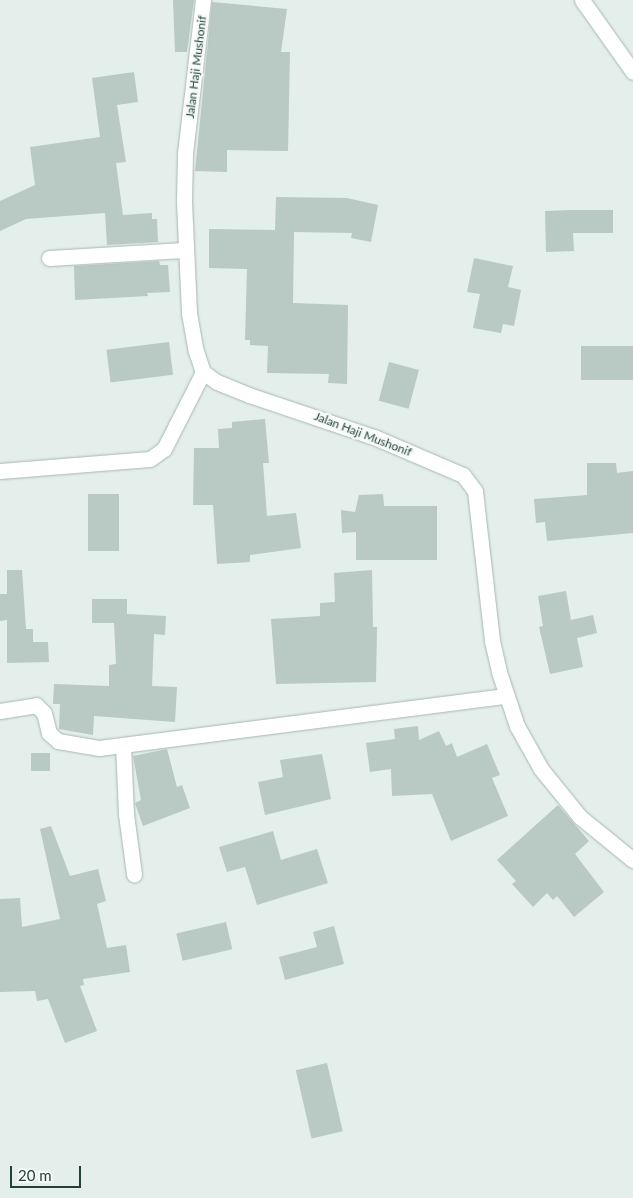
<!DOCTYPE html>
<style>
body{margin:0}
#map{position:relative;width:633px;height:1198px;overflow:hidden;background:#e4eeea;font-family:Lato,sans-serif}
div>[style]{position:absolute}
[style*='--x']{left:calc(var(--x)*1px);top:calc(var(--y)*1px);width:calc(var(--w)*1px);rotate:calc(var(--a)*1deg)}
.building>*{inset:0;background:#b9c9c3;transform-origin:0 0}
.roads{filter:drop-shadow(0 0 1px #a6b7b2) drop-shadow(0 0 1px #a6b7b2)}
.street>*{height:15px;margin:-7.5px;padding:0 7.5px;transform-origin:7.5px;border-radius:7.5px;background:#fff}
span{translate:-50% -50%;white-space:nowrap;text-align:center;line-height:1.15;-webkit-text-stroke:4.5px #f5faf8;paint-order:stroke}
.street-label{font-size:12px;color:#22413b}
.scale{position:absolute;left:10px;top:1166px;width:71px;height:22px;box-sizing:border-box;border:2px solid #22413b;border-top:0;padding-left:6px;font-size:15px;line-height:18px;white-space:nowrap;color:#22413b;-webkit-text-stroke:4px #f5faf8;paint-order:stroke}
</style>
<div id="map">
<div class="building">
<div style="clip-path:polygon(173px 0,194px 0,187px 52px,175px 52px)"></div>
<div style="clip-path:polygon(212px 2px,287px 9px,281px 52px,290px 52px,288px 151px,227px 150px,227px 172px,195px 171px)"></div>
<div style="clip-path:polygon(134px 72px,138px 102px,117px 105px,126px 162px,116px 163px,123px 215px,152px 213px,152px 219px,157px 219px,158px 242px,107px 245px,105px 213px,26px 219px,0 231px,0 201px,35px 185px,30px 147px,100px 137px,92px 78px)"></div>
<div style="clip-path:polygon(276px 197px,347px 198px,378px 205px,371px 242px,351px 238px,352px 233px,294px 232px,293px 303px,348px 305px,347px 384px,328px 383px,329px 374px,267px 373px,268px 346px,250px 345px,250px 340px,245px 340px,247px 269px,209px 268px,209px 229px,275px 230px)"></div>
<div style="clip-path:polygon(572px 210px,613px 210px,613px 233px,573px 233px,574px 251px,546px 252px,545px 211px)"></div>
<div style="clip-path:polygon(474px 258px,513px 266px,508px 287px,521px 290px,514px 326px,503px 324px,501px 333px,473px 328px,480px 294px,467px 292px)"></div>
<div style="clip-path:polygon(159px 261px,160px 265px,168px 265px,170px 292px,147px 293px,148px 296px,75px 300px,74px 266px)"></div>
<div style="left:169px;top:342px;width:33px;height:63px;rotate:83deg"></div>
<div style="left:581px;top:346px;width:52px;height:34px"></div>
<div style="left:389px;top:362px;width:31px;height:40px;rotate:15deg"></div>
<div style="clip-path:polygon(265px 419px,269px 463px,263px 463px,267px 516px,296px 513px,301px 548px,250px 555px,250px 562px,217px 564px,213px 505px,193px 505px,194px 448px,219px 448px,218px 429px,232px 428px,232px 422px)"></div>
<div style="clip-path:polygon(587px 463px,616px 463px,617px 473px,633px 471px,633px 533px,547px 541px,545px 522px,536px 523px,534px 499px,587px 495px)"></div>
<div style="left:88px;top:494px;width:31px;height:57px"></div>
<div style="clip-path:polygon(383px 494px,384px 506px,437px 506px,437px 560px,356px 560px,356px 532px,342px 533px,341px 510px,355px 512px,359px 495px)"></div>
<div style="clip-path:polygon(7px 570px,22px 570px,26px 629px,33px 629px,33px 642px,48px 642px,49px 662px,7px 663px,7px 620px,0 621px,0 594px,7px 594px)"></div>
<div style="clip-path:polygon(372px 570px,373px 627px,377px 627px,376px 682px,276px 684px,271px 619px,320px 616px,320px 603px,335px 602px,334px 573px)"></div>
<div style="clip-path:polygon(566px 591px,571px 620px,593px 615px,597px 633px,577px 638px,583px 667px,550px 674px,539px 627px,543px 626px,538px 596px)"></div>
<div style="clip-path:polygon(92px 599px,127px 599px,127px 614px,166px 616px,165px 635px,154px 634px,152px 686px,177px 687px,175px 722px,94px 716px,93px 735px,59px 729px,60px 704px,53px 704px,54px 684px,109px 686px,109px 665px,116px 664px,114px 623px,92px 623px)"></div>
<div style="clip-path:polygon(418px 726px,419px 740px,439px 731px,446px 746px,452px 743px,457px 757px,487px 744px,500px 775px,492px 778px,508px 816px,451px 841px,432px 794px,392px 796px,391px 769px,370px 772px,366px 743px,395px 739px,394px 729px)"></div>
<div style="clip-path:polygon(167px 749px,177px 787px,182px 785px,190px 808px,143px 826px,135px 803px,141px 800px,133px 756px)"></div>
<div style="left:31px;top:753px;width:19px;height:18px"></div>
<div style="clip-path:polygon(322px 754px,331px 799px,265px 815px,258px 782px,283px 777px,280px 760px)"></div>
<div style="clip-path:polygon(558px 805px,589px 841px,575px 854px,604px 892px,574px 917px,557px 896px,553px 900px,547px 893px,533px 907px,512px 884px,516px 881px,497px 860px)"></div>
<div style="clip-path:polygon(51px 826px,70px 876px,98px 869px,106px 901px,97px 904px,107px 948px,126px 945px,130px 972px,83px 979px,84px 985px,80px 986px,97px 1031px,65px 1043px,48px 999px,37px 1001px,35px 991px,0 992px,0 899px,20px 898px,22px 927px,60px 919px,40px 829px)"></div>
<div style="clip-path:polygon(273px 831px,281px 860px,317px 849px,328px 883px,257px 905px,245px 867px,227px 872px,219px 847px)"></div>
<div style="left:226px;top:922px;width:28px;height:51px;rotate:77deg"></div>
<div style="clip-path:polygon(334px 926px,344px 964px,285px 980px,279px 957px,317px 947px,313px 932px)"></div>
<div style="left:327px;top:1063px;width:70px;height:32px;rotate:77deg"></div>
</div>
<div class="roads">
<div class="street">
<div style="--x:203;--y:0;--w:154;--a:96.7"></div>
<div style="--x:185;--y:153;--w:49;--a:91.2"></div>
<div style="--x:184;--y:202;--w:111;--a:87.4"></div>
<div style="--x:189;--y:313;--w:39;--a:80"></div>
<div style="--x:196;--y:351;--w:22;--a:72"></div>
<div style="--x:203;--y:372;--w:17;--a:36"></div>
<div style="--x:217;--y:382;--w:35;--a:22"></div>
<div style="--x:249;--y:395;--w:132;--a:18.6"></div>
<div style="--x:374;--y:437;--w:97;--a:23.1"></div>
<div style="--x:463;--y:475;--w:20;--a:53"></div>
<div style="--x:475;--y:491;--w:151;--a:83.5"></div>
<div style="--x:492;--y:641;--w:32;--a:77"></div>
<div style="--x:499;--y:672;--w:57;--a:71.6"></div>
<div style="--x:517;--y:726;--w:49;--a:60.8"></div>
<div style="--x:541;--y:769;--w:62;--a:50.9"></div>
<div style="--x:580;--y:817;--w:68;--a:39.1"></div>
<div style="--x:582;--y:0;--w:88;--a:54.7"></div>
<div style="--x:49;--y:258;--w:135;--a:-3.4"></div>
<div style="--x:0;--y:471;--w:150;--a:-4.6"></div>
<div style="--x:150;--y:459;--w:17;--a:-36"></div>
<div style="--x:164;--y:449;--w:86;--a:-63.1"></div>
<div style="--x:0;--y:711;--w:36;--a:-9"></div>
<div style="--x:36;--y:705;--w:11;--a:45"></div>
<div style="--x:44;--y:713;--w:21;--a:76"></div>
<div style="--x:49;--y:733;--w:12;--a:42"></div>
<div style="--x:58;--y:741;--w:42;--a:9.7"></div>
<div style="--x:99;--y:748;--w:410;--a:-7.3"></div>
<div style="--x:123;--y:745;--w:69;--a:87.5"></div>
<div style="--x:126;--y:814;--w:61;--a:82.4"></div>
</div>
</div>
<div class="street-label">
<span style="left:196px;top:67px;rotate:-83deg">Jalan Haji Mushonif</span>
<span style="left:363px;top:434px;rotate:21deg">Jalan Haji Mushonif</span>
</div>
<div class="scale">20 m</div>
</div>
